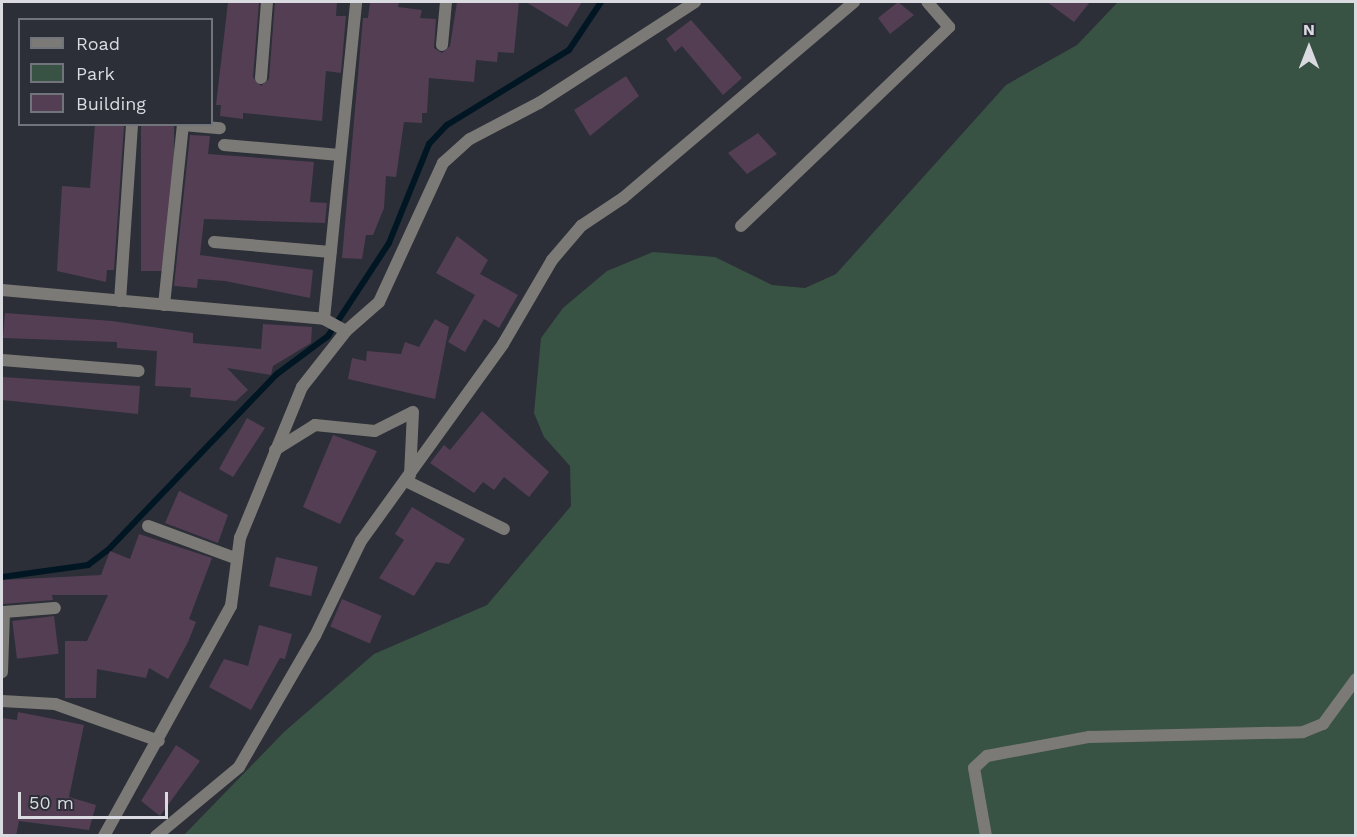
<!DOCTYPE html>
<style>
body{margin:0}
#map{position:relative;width:1357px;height:837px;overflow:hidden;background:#2c2f37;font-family:"Work Sans",sans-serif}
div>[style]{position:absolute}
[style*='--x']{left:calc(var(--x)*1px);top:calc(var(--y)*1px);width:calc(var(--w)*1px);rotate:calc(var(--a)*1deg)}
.green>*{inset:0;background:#385243}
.stream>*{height:6px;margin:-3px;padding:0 3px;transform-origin:3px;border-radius:3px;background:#001623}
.building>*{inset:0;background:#533e54;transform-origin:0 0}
.minor>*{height:12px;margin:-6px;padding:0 6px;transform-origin:6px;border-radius:6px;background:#7c7a76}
span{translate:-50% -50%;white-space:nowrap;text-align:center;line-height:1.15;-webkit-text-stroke:4.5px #2c2f37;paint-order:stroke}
.frame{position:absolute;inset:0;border:3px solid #d9dbe1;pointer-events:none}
.legend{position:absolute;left:18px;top:18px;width:195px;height:108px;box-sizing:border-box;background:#2c2f37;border:2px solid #71747b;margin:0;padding:8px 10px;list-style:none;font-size:18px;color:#d9dbe1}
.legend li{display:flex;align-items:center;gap:12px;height:30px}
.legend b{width:30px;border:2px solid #71747b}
.north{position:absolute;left:1279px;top:18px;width:60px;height:60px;-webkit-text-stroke:4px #2c2f37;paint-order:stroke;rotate:0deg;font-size:16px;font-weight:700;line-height:24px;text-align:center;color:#d9dbe1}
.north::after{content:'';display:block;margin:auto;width:21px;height:27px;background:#d9dbe1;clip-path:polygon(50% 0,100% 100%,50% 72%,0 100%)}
.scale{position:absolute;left:18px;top:792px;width:150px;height:27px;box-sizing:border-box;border:3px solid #d9dbe1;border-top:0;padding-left:8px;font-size:18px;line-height:21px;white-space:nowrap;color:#d9dbe1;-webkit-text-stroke:4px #2c2f37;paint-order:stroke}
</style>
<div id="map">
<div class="green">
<div style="clip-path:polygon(1118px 2px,1355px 2px,1355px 835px,183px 836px,284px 732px,374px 654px,487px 605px,571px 506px,570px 466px,544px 437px,534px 413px,541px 338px,563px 308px,607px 271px,653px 252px,715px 257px,772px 285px,805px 288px,836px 274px,1006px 85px,1077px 45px)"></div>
</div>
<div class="stream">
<div style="--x:2;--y:577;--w:87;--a:-7.9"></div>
<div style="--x:88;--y:565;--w:25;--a:-37"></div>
<div style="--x:108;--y:550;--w:244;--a:-46.2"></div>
<div style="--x:277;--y:374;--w:64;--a:-36.7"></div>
<div style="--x:328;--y:336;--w:111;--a:-56.7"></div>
<div style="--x:389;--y:243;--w:107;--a:-68"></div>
<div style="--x:429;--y:144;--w:26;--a:-47"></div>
<div style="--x:447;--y:125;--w:143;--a:-31.6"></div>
<div style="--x:569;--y:50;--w:58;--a:-56.3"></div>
</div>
<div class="building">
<div style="clip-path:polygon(228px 2px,259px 2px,253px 77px,261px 86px,269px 79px,275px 2px,337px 2px,336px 16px,346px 16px,341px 73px,326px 71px,322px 121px,243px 113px,243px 119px,220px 116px,221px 105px,216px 105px)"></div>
<div style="clip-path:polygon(370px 2px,399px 2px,398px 7px,422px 10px,420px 18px,436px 19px,434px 48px,442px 53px,450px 46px,457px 2px,519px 2px,514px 53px,498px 52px,497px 62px,476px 60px,474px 82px,429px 78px,427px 113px,422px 113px,422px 123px,404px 122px,396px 177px,386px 176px,384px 208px,373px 235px,366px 235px,362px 259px,342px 258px,363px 18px,368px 18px)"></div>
<div style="clip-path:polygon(526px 2px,582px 2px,567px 27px)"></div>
<div style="clip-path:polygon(898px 2px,914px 15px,890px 34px,878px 18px)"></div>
<div style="clip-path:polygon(1047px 2px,1090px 2px,1074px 22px)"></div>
<div style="clip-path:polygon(691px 20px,742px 78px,723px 95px,682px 46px,675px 52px,666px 39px)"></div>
<div style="clip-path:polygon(626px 76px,639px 96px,590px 136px,574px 110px)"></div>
<div style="clip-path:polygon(95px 124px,124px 126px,114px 270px,107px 270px,106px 282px,57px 271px,62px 186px,90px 188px)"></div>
<div style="left:141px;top:124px;width:33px;height:147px"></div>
<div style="clip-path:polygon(758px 133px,777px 154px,747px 174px,728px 153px)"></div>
<div style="clip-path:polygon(190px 135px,210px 136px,208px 154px,314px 162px,310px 202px,327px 203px,325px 223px,204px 219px,200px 255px,313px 270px,310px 298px,225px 281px,198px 279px,197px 288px,174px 286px)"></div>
<div style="clip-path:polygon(457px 236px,488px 260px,480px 274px,518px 295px,499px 328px,484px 319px,465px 352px,448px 342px,475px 295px,436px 273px)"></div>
<div style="clip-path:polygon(5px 313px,112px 321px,193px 333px,193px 343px,261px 349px,263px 324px,312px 327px,311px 343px,273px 366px,271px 375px,227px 368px,248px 390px,236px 401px,190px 397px,191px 388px,155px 386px,157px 351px,117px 348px,117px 342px,3px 338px)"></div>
<div style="clip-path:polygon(435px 319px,449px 327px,435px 399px,348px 379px,352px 358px,366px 361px,367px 351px,401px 354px,405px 342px,419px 347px)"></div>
<div style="clip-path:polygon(2px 377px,140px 386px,138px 414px,2px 400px)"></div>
<div style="clip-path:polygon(482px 411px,549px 472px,529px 497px,504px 477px,494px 490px,483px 482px,474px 493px,430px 463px,444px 445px,450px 450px)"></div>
<div style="clip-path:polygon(247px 418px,265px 428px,233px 477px,219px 469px)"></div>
<div style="clip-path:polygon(333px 435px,377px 451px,340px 524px,303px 507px)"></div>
<div style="clip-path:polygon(179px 491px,228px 515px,218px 543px,165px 523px)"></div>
<div style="clip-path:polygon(412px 507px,465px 539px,449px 564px,436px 562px,414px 596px,379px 578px,404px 540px,395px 534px)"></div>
<div style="clip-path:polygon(139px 534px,212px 558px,189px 619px,196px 622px,188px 642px,168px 679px,149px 668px,146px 678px,97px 669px,96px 698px,65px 698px,65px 641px,87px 641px,108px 595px,52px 595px,53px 600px,3px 604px,2px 580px,101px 575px,110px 551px,130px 559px)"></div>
<div style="left:276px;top:557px;width:43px;height:30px;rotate:13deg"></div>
<div style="left:342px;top:599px;width:43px;height:30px;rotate:23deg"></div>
<div style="left:54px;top:616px;width:38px;height:42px;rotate:83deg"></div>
<div style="clip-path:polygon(259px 625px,292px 634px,285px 659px,280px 658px,251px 710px,209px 687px,224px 659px,248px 666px)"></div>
<div style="clip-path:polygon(18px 712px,84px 725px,69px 797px,96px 805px,89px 830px,19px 821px,16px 836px,2px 836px,2px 718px,17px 720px)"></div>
<div style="clip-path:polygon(176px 745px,200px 761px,160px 816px,141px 801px)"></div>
</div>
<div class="minor">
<div style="--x:442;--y:45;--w:43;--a:-84.7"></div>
<div style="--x:261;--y:78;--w:76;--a:-85.5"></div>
<div style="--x:224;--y:145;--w:116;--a:4.9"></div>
<div style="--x:741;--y:226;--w:288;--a:-43.7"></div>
<div style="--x:949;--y:27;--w:33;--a:-131"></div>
<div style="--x:214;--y:242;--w:117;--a:4.9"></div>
<div style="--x:2;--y:290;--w:323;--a:5.1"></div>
<div style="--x:324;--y:319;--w:319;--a:-84.2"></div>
<div style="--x:120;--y:301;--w:177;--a:-86.1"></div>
<div style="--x:164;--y:305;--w:181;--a:-84"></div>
<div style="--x:183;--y:125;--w:37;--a:5"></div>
<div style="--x:324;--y:319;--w:25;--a:29"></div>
<div style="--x:2;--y:360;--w:137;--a:4.6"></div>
<div style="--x:275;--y:450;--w:47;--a:-32"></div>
<div style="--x:315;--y:425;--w:60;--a:5.7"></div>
<div style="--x:375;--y:431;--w:42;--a:-26.6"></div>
<div style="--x:413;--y:412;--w:63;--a:92.7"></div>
<div style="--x:406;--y:481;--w:109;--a:26.1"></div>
<div style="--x:148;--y:526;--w:93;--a:20.2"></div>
<div style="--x:2;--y:672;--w:60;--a:-88.1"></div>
<div style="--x:4;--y:612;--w:51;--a:-4.5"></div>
<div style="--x:2;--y:701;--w:53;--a:3.2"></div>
<div style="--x:55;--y:704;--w:110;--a:19.6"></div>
<div style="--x:104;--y:836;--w:263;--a:-61.1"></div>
<div style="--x:231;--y:606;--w:69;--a:-82.5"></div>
<div style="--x:240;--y:538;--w:163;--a:-67.7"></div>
<div style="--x:302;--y:387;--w:71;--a:-51.8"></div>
<div style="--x:346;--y:331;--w:44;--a:-41.3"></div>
<div style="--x:379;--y:302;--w:153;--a:-65.3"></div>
<div style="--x:443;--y:163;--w:36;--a:-42"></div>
<div style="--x:470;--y:139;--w:78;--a:-27.6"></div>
<div style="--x:539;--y:103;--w:186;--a:-32.9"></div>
<div style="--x:156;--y:836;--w:108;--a:-39.7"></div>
<div style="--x:239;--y:767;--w:151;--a:-59.9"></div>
<div style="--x:315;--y:636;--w:106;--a:-64.2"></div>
<div style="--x:361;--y:541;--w:243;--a:-54.2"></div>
<div style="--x:503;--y:344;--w:97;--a:-59.7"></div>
<div style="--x:552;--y:260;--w:45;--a:-49.5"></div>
<div style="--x:581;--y:226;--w:50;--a:-33.7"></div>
<div style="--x:623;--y:198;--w:303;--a:-40.3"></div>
<div style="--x:986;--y:836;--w:69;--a:-100"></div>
<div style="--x:974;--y:768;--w:18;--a:-43"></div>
<div style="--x:987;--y:756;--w:104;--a:-10.6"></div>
<div style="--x:1089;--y:737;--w:214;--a:-1.3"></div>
<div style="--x:1303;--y:732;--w:22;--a:-22"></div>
<div style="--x:1323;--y:724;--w:56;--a:-53.7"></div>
</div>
<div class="frame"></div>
<ul class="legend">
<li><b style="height:8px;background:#7c7a76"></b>Road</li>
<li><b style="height:16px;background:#385243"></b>Park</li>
<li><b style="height:16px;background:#533e54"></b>Building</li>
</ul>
<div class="north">N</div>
<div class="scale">50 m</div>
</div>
